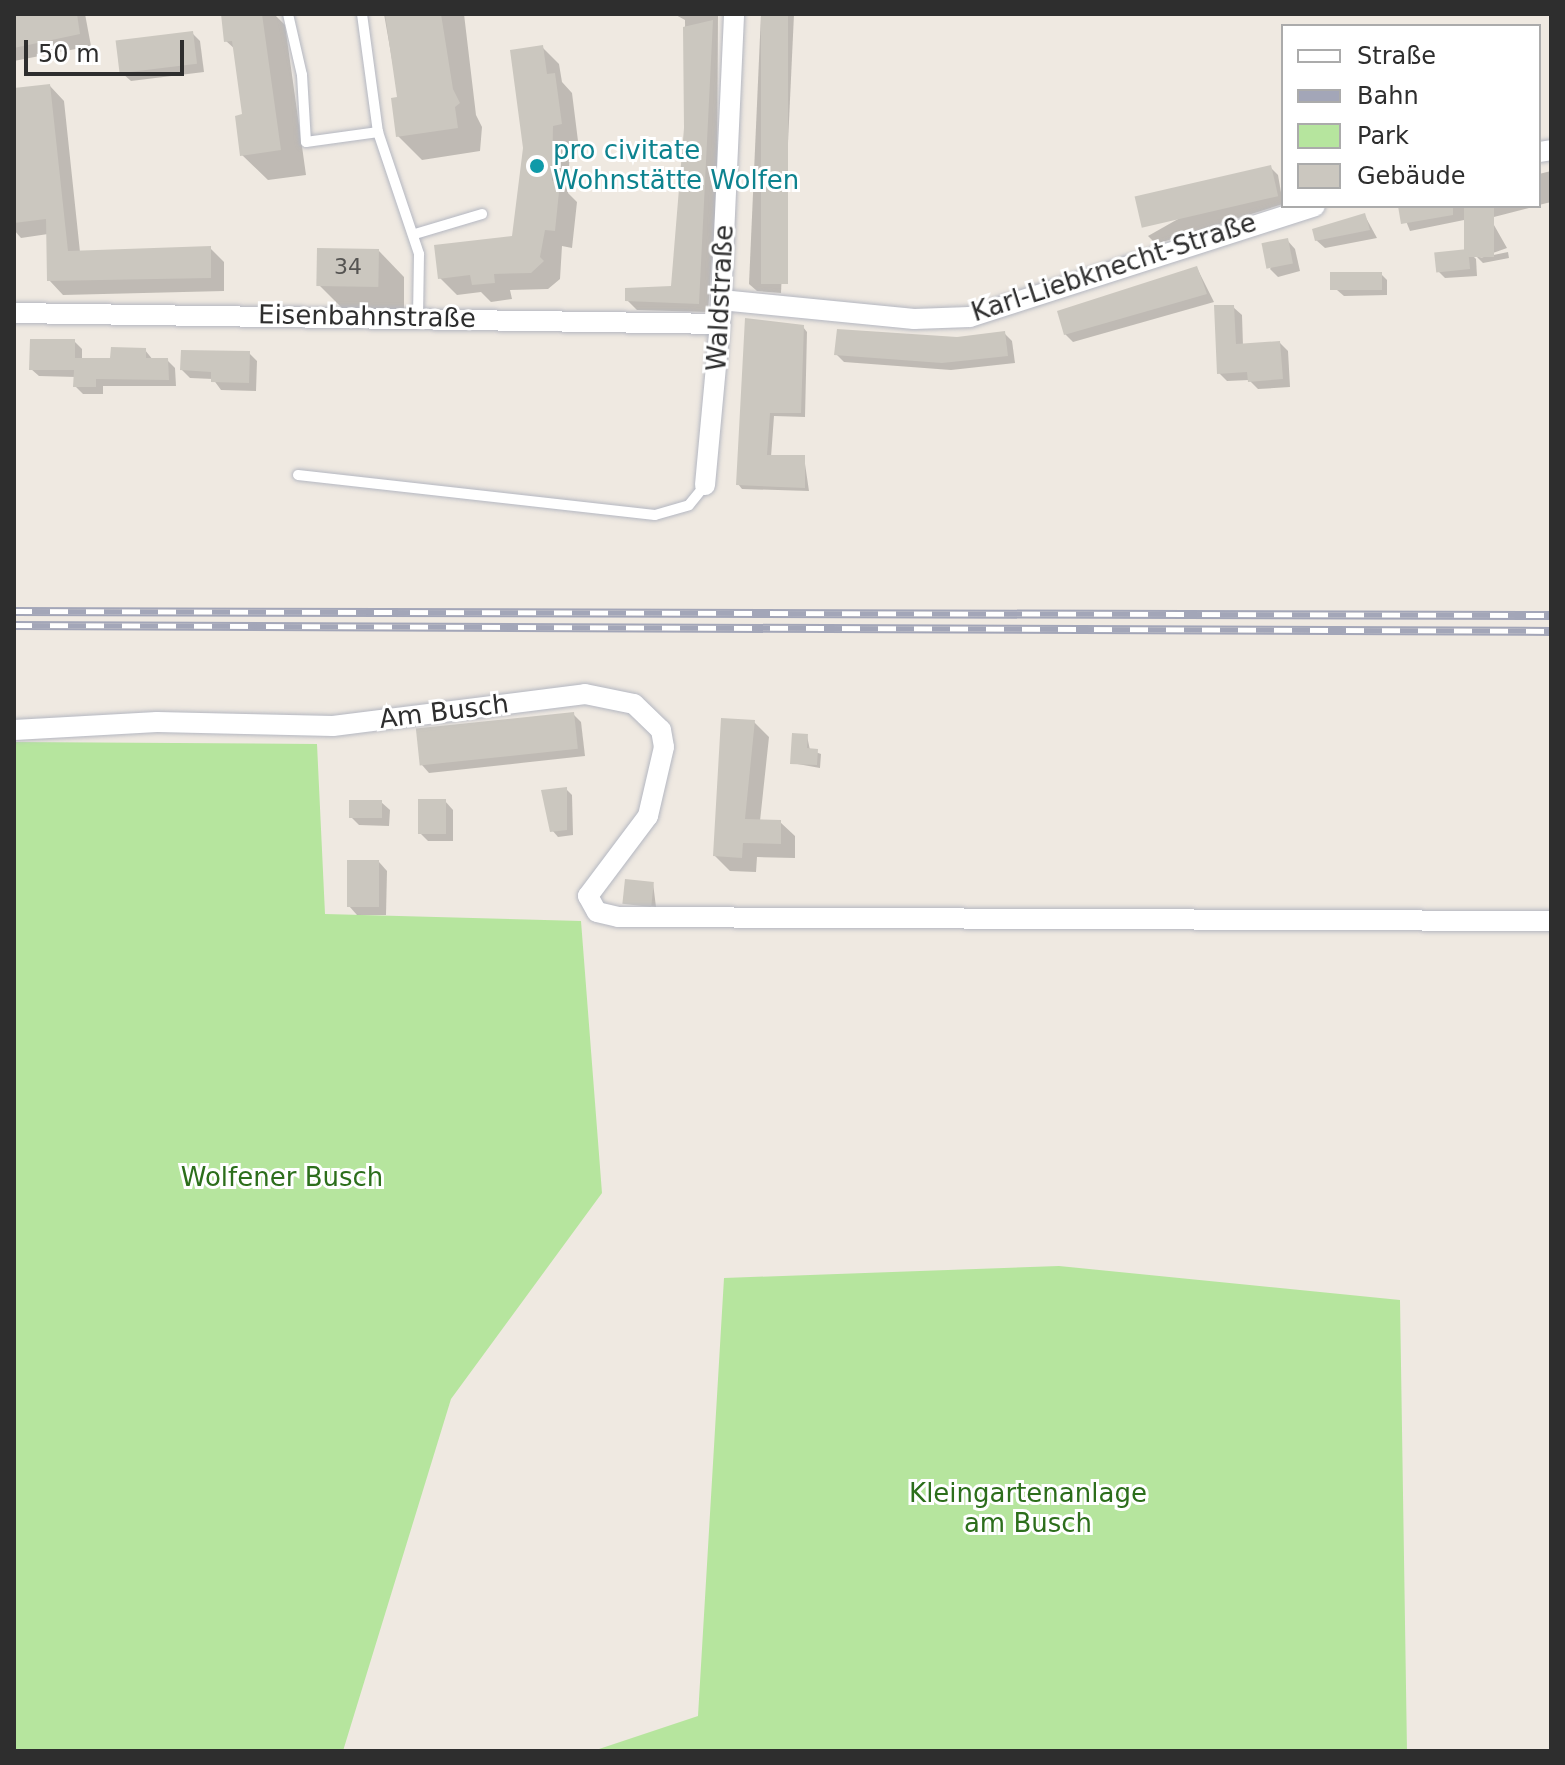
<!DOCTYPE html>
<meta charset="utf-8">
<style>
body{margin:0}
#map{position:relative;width:1565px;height:1765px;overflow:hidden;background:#efe9e1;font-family:"DejaVu Sans",sans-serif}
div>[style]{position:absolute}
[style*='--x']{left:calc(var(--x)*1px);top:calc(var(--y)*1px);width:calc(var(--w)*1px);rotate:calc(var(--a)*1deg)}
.green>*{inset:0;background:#b6e59e}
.shadow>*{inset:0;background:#0003}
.building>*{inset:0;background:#cbc7bf;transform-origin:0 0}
.roads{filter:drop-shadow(0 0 2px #b4b7c1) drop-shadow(0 0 2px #b4b7c1)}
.service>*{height:10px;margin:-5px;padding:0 5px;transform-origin:5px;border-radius:5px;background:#fff}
.minor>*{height:20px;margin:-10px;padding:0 10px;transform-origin:10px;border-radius:10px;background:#fff}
.rail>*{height:9px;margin-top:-4.5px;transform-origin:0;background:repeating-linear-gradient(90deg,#fff 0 18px,#a3a6b8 0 36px);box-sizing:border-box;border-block:2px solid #a3a6b8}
.dots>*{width:22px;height:22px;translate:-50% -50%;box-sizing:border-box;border:4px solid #fff;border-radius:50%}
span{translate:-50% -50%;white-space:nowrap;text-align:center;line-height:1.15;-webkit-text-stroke:6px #fff;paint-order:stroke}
.number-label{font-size:22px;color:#555452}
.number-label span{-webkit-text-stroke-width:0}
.culture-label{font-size:26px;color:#0d838f}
.left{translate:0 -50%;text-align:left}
.street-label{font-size:26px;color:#2e2e2e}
.park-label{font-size:26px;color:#2c6e1b}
.frame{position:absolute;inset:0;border:16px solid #2e2e2e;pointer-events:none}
.legend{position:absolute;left:1281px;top:24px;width:260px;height:184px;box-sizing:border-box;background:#fff;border:2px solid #ababab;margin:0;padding:10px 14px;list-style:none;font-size:24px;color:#2e2e2e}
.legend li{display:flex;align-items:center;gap:16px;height:40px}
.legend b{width:40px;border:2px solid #ababab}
.scale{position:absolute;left:24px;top:40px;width:160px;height:36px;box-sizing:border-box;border:4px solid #2e2e2e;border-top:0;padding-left:10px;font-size:24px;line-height:28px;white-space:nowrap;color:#2e2e2e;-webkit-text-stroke:6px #fff;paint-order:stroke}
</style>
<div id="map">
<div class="green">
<div style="clip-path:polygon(14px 742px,317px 744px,325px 914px,581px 921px,602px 1193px,451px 1399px,343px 1751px,14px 1751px)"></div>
<div style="clip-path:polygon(1059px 1266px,1400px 1300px,1407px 1751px,593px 1751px,698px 1716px,724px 1278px)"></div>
</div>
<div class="shadow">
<div style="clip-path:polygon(34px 14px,85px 14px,91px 46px,14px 61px,14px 18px)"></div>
<div style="clip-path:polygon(223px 14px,274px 14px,285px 25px,306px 175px,268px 180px,242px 155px,244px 116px,236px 50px,226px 41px)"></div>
<div style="clip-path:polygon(384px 14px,464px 14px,476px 115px,482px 127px,480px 151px,422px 160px,398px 136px,399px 99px)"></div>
<div style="clip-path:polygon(674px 14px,718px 14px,717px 189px,708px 312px,637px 310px,627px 300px,672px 288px,686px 128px,685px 20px)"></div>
<div style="clip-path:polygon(761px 14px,794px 14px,781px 293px,757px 291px,749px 284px)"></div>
<div style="clip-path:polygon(192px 33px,200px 41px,204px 72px,131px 81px,122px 73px)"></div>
<div style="clip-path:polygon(542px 47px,559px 64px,562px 82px,572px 93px,578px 141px,570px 142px,568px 193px,577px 202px,572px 248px,562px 246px,560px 279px,548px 289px,510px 290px,512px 299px,491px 302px,481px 292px,457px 295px,440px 278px,514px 238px)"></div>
<div style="clip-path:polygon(50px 86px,64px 101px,80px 252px,210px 248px,224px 262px,224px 291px,63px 295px,49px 280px,48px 234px,21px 238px,14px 230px,14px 90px)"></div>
<div style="clip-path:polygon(1270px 167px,1278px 175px,1283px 204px,1156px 244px,1148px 236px)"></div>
<div style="clip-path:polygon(1551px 171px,1551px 202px,1539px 205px,1539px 174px)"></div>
<div style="clip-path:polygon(1400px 206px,1537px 206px,1490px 218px,1507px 248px,1479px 258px,1508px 252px,1509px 258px,1483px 263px,1476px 256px,1469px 219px,1410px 231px)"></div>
<div style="clip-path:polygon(1365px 216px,1377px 238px,1325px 248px,1316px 240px)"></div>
<div style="clip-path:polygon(1287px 240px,1295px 249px,1300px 271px,1278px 277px,1270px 269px)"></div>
<div style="clip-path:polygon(379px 251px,404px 277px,404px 311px,344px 310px,319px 285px)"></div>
<div style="clip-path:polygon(1468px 251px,1476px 259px,1477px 276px,1445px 278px,1437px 270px)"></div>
<div style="clip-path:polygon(1197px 268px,1214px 302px,1073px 342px,1065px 334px)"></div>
<div style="clip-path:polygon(1381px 274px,1387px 280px,1387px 295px,1344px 296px,1337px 290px)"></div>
<div style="clip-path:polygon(1233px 307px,1242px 315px,1243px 346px,1280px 343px,1288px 351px,1290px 387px,1258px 389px,1249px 380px,1227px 381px,1219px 373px)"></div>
<div style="clip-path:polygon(803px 327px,807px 332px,805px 417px,774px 416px,771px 457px,804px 457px,809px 491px,742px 489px,738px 484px)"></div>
<div style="clip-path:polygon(1004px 333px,1012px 341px,1015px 363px,951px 370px,844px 362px,836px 354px)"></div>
<div style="clip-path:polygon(74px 341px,82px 349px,82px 360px,112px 360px,145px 350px,153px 360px,167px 360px,175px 368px,176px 386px,103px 386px,103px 394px,83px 394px,75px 386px,76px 377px,39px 376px,31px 369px)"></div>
<div style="clip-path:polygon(249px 353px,257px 361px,256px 391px,221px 390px,213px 379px,190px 378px,182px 370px)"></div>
<div style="clip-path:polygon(573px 714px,581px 722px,585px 756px,429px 773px,422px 765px)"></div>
<div style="clip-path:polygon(754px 722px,769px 737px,760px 821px,780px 822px,795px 836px,795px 858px,757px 857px,756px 872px,730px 871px,715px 856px)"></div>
<div style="clip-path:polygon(807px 736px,810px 750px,821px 754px,820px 768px,792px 763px)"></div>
<div style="clip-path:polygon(566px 789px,572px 795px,573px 835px,558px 837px,552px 830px)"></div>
<div style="clip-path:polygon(445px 801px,453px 810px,453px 841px,428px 841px,420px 833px)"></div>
<div style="clip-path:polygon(381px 802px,390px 810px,389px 826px,359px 825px,351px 817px)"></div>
<div style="clip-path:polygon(379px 862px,387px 871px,386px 915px,357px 915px,349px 906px)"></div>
<div style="clip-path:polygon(653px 883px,656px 907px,626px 903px)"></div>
</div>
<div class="building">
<div style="clip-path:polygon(77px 14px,80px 34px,14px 48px,14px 16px)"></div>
<div style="clip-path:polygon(221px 14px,262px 14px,281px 150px,240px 156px,235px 116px,242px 114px,232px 41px,224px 42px)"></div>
<div style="clip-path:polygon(385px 14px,441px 14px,453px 89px,460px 103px,455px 107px,458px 128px,396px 137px,391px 98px,397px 97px)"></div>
<div style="left:761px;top:14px;width:27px;height:270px"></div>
<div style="clip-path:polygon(713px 20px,699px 304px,625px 301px,625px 288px,671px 286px,684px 128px,683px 27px)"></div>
<div style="left:193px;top:31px;width:33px;height:78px;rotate:83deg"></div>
<div style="clip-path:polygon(543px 45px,547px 74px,555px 73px,562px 124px,553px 126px,552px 181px,560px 182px,555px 231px,545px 230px,540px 257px,544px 261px,531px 273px,494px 274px,495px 283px,472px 285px,470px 275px,438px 279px,434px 245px,512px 236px,523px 148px,510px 50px)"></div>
<div style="clip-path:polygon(50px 84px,68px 251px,211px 246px,211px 278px,47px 281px,46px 219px,14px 223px,14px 88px)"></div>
<div style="left:1271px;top:165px;width:32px;height:140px;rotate:77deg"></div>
<div style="clip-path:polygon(1398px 206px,1453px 206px,1453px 215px,1401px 224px)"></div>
<div style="left:1464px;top:206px;width:30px;height:51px"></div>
<div style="clip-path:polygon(1365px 213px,1370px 230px,1315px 241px,1312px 229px)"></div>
<div style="left:1288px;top:238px;width:26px;height:27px;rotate:79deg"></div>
<div style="left:317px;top:248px;width:62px;height:38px;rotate:1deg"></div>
<div style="left:1468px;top:249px;width:20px;height:34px;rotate:84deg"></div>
<div style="clip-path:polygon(1197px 266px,1207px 294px,1064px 335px,1057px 311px)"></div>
<div style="left:1382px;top:272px;width:18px;height:52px;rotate:90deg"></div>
<div style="clip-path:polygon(1214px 305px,1234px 305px,1236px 344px,1280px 341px,1283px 379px,1248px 382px,1247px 372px,1217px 374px)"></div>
<div style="clip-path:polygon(745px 318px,804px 325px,801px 413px,770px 413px,767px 455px,805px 455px,805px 488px,736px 485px)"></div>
<div style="clip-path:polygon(837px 329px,957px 337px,1005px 331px,1008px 356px,942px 363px,834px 355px)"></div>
<div style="clip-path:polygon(30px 339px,75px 339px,75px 358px,110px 358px,111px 347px,146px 348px,146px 358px,168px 358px,169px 380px,96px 379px,96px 387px,73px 387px,74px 370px,29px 370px)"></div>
<div style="clip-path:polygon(181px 350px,250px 351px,249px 383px,211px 382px,211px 372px,180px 370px)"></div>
<div style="left:574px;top:712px;width:37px;height:159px;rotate:84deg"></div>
<div style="clip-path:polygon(721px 718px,755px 720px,745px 819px,781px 820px,781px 844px,743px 843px,742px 858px,713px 856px)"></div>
<div style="clip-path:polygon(792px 733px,808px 734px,807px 748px,818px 749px,817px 765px,790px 764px)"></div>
<div style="clip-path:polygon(567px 787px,567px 830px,550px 832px,541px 790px)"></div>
<div style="left:446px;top:799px;width:35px;height:28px;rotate:90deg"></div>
<div style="left:349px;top:800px;width:33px;height:18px"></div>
<div style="left:347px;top:860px;width:32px;height:47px"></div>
<div style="left:625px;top:879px;width:29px;height:25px;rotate:6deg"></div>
</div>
<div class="roads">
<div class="service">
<div style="--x:288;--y:14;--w:63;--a:77.1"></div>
<div style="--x:302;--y:75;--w:67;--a:86.6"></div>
<div style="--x:306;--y:142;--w:73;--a:-7.9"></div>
<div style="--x:362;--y:14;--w:119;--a:82.3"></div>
<div style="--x:378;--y:132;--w:129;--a:71.4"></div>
<div style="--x:419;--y:254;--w:64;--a:90.9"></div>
<div style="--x:415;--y:234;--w:70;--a:-16.6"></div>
<div style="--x:298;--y:475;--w:359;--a:6.4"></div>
<div style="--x:655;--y:515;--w:35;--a:-16"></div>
<div style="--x:689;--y:505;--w:26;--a:-51"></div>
</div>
<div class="minor">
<div style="--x:1539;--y:152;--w:12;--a:-9"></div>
<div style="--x:721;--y:300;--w:194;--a:5.6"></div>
<div style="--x:914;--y:319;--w:56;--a:-2"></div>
<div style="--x:970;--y:317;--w:362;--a:-17.8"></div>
<div style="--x:14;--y:313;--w:706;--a:0.89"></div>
<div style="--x:705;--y:485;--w:162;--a:-84.7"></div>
<div style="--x:720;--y:324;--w:310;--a:-87.4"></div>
<div style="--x:14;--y:730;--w:143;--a:-3.2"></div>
<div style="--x:157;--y:722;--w:176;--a:1.3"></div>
<div style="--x:333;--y:726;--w:254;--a:-7.2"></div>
<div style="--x:585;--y:694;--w:50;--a:11.5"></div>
<div style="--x:634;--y:704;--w:37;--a:44"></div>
<div style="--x:661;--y:730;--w:17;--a:80"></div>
<div style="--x:664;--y:747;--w:71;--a:103.1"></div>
<div style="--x:648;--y:816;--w:100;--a:126.9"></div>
<div style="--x:588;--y:896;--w:18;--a:61"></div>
<div style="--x:597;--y:912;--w:22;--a:13"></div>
<div style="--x:618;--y:917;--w:933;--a:0.25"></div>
</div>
</div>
<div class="rail">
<div style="--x:14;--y:611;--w:1537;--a:0.15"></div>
<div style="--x:14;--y:625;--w:1537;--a:0.22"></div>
</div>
<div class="dots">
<div style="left:537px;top:166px;background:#0f9aa8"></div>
</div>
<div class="number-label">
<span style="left:348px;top:267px">34</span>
</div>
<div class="culture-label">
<span class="left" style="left:553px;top:166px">pro civitate<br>Wohnstätte Wolfen</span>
</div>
<div class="street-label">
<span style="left:1114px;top:268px;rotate:-18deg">Karl-Liebknecht-Straße</span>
<span style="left:721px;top:298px;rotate:-87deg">Waldstraße</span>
<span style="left:367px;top:317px;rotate:1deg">Eisenbahnstraße</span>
<span style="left:444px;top:712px;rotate:-7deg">Am Busch</span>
</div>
<div class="park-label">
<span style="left:282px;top:1178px">Wolfener Busch</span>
<span style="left:1028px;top:1509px">Kleingartenanlage<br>am Busch</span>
</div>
<div class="frame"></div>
<ul class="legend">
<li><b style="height:10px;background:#fff"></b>Straße</li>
<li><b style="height:10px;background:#a3a6b8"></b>Bahn</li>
<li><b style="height:22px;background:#b6e59e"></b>Park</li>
<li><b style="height:22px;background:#cbc7bf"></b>Gebäude</li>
</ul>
<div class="scale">50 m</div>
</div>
